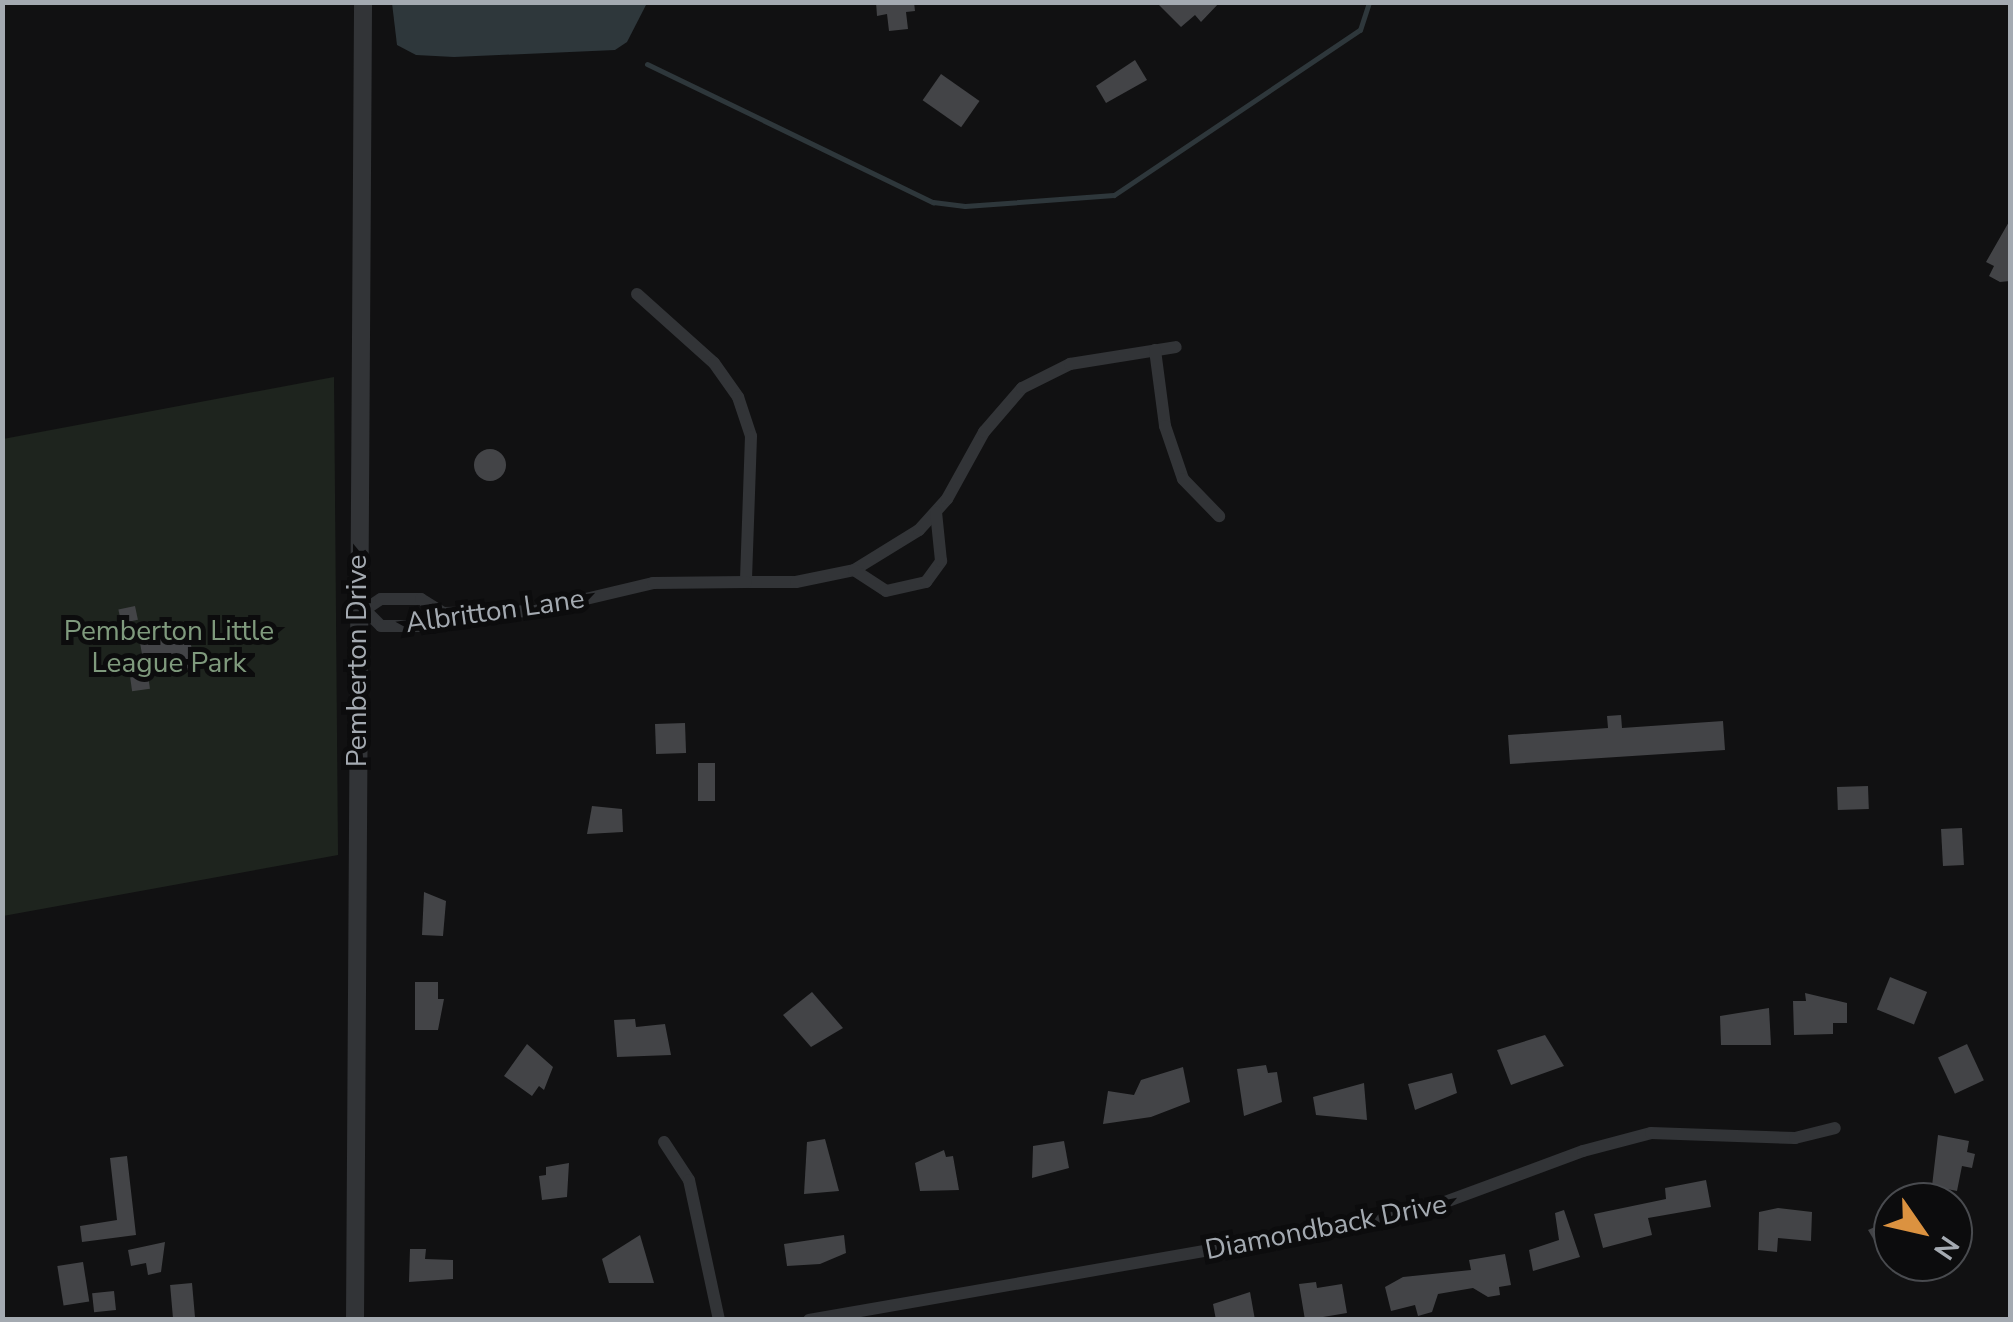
<!DOCTYPE html>
<style>
body{margin:0}
#map{position:relative;width:2013px;height:1322px;overflow:hidden;background:#111112;font-family:"Nunito Sans",sans-serif}
div>[style]{position:absolute}
[style*='--x']{left:calc(var(--x)*1px);top:calc(var(--y)*1px);width:calc(var(--w)*1px);rotate:calc(var(--a)*1deg)}
.green>*{inset:0;background:#1e241e}
.water>*{inset:0;background:#2e373b}
.stream>*{height:5px;margin:-2.5px;padding:0 2.5px;transform-origin:2.5px;border-radius:2.5px;background:#2e373b}
.building>*{inset:0;background:#434447;transform-origin:0 0}
.round{border-radius:50%}
.minor>*{height:12px;margin:-6px;padding:0 6px;transform-origin:6px;border-radius:6px;background:#323437}
.tertiary>*{height:18px;margin:-9px;padding:0 9px;transform-origin:9px;border-radius:9px;background:#323437}
span{translate:-50% -50%;white-space:nowrap;text-align:center;line-height:1.15;-webkit-text-stroke:10px #0c0c0d;paint-order:stroke}
.street-label{font-size:28px;color:#a4aab1}
.park-label{font-size:28px;color:#7f9a7d}
.frame{position:absolute;inset:0;border:5px solid #a4aab1;pointer-events:none}
.north{position:absolute;left:1873px;top:1182px;width:100px;height:100px;box-sizing:border-box;background:#0c0c0d;border:2px solid #494b4f;border-radius:50%;rotate:124deg;font-size:28px;font-weight:700;line-height:40px;text-align:center;color:#a4aab1}
.north::after{content:'';display:block;margin:auto;width:35px;height:45px;background:#db9240;clip-path:polygon(50% 0,100% 100%,50% 72%,0 100%)}
</style>
<div id="map">
<div class="green">
<div style="clip-path:polygon(334px 377px,338px 855px,3px 916px,3px 439px)"></div>
</div>
<div class="water">
<div style="clip-path:polygon(392px 3px,392px 2px,647px 3px,627px 42px,615px 50px,454px 57px,416px 55px,397px 45px)"></div>
</div>
<div class="stream">
<div style="--x:647;--y:64;--w:318;--a:25.8"></div>
<div style="--x:933;--y:202;--w:32;--a:7"></div>
<div style="--x:965;--y:206;--w:149;--a:-4.2"></div>
<div style="--x:1114;--y:195;--w:296;--a:-33.9"></div>
<div style="--x:1360;--y:30;--w:29;--a:-72"></div>
</div>
<div class="building">
<div style="clip-path:polygon(876px 2px,914px 2px,915px 11px,906px 12px,908px 29px,889px 31px,887px 14px,877px 16px)"></div>
<div style="clip-path:polygon(1156px 2px,1220px 2px,1201px 22px,1195px 15px,1181px 27px)"></div>
<div style="clip-path:polygon(1135px 60px,1147px 80px,1106px 103px,1096px 86px)"></div>
<div style="left:941px;top:74px;width:47px;height:32px;rotate:35deg"></div>
<div style="clip-path:polygon(2010px 220px,2010px 281px,2000px 282px,1989px 276px,1994px 266px,1986px 262px)"></div>
<div class="round" style="left:474px;top:449px;width:32px;height:32px"></div>
<div style="left:135px;top:606px;width:14px;height:17px;rotate:78deg"></div>
<div style="clip-path:polygon(187px 623px,195px 667px,179px 670px,176px 654px,143px 660px,138px 631px)"></div>
<div style="left:148px;top:675px;width:14px;height:18px;rotate:82deg"></div>
<div style="clip-path:polygon(1621px 715px,1622px 728px,1723px 721px,1725px 750px,1510px 764px,1508px 735px,1608px 728px,1607px 716px)"></div>
<div style="left:685px;top:723px;width:30px;height:30px;rotate:88deg"></div>
<div style="left:698px;top:763px;width:17px;height:38px"></div>
<div style="left:1868px;top:786px;width:23px;height:31px;rotate:88deg"></div>
<div style="clip-path:polygon(592px 806px,622px 809px,623px 832px,587px 834px)"></div>
<div style="left:1962px;top:828px;width:37px;height:21px;rotate:87deg"></div>
<div style="clip-path:polygon(424px 892px,446px 901px,443px 936px,422px 935px)"></div>
<div style="left:1890px;top:977px;width:40px;height:35px;rotate:22deg"></div>
<div style="clip-path:polygon(415px 982px,438px 982px,438px 999px,444px 999px,438px 1030px,415px 1030px)"></div>
<div style="clip-path:polygon(812px 992px,843px 1028px,811px 1047px,783px 1015px)"></div>
<div style="clip-path:polygon(1805px 993px,1847px 1003px,1847px 1023px,1833px 1023px,1833px 1034px,1794px 1035px,1793px 1001px,1806px 1001px)"></div>
<div style="clip-path:polygon(1769px 1008px,1771px 1045px,1721px 1045px,1720px 1016px)"></div>
<div style="clip-path:polygon(635px 1019px,636px 1027px,665px 1024px,671px 1055px,617px 1057px,614px 1020px)"></div>
<div style="clip-path:polygon(1545px 1035px,1564px 1066px,1511px 1085px,1497px 1050px)"></div>
<div style="clip-path:polygon(527px 1044px,553px 1067px,544px 1090px,539px 1086px,532px 1096px,504px 1076px)"></div>
<div style="left:1967px;top:1044px;width:40px;height:32px;rotate:65deg"></div>
<div style="clip-path:polygon(1266px 1065px,1268px 1073px,1277px 1072px,1282px 1102px,1244px 1116px,1237px 1069px)"></div>
<div style="clip-path:polygon(1183px 1067px,1190px 1102px,1151px 1117px,1103px 1124px,1108px 1091px,1134px 1095px,1141px 1080px)"></div>
<div style="clip-path:polygon(1452px 1073px,1457px 1093px,1415px 1110px,1408px 1084px)"></div>
<div style="clip-path:polygon(1364px 1083px,1367px 1120px,1316px 1115px,1313px 1097px)"></div>
<div style="clip-path:polygon(1938px 1135px,1969px 1141px,1967px 1152px,1975px 1154px,1972px 1168px,1962px 1166px,1957px 1191px,1932px 1186px)"></div>
<div style="clip-path:polygon(825px 1139px,839px 1191px,804px 1194px,807px 1142px)"></div>
<div style="clip-path:polygon(1064px 1141px,1069px 1168px,1032px 1178px,1033px 1146px)"></div>
<div style="clip-path:polygon(944px 1150px,946px 1157px,953px 1156px,959px 1190px,920px 1191px,915px 1163px)"></div>
<div style="clip-path:polygon(127px 1156px,136px 1235px,82px 1242px,80px 1226px,117px 1220px,110px 1158px)"></div>
<div style="clip-path:polygon(569px 1163px,567px 1197px,542px 1200px,539px 1176px,546px 1175px,546px 1167px)"></div>
<div style="clip-path:polygon(1706px 1180px,1711px 1207px,1648px 1218px,1652px 1235px,1603px 1248px,1594px 1214px,1666px 1199px,1665px 1188px)"></div>
<div style="clip-path:polygon(1778px 1208px,1812px 1212px,1811px 1241px,1778px 1238px,1777px 1252px,1758px 1250px,1759px 1212px)"></div>
<div style="clip-path:polygon(1564px 1210px,1580px 1257px,1533px 1271px,1529px 1250px,1559px 1240px,1555px 1213px)"></div>
<div style="clip-path:polygon(1884px 1223px,1893px 1230px,1893px 1272px,1868px 1230px)"></div>
<div style="clip-path:polygon(640px 1235px,654px 1283px,609px 1283px,602px 1259px)"></div>
<div style="clip-path:polygon(844px 1235px,846px 1253px,820px 1264px,787px 1266px,784px 1244px)"></div>
<div style="clip-path:polygon(165px 1242px,161px 1272px,148px 1275px,146px 1263px,131px 1266px,128px 1250px)"></div>
<div style="clip-path:polygon(410px 1249px,426px 1249px,425px 1259px,453px 1260px,453px 1279px,409px 1282px)"></div>
<div style="clip-path:polygon(1505px 1254px,1511px 1285px,1499px 1287px,1500px 1295px,1488px 1297px,1473px 1288px,1438px 1294px,1432px 1312px,1418px 1316px,1415px 1305px,1391px 1311px,1385px 1287px,1403px 1277px,1471px 1270px,1469px 1260px)"></div>
<div style="left:83px;top:1262px;width:40px;height:26px;rotate:81deg"></div>
<div style="clip-path:polygon(1316px 1282px,1317px 1288px,1342px 1284px,1347px 1313px,1305px 1320px,1299px 1284px)"></div>
<div style="left:192px;top:1283px;width:37px;height:22px;rotate:85deg"></div>
<div style="left:114px;top:1291px;width:19px;height:22px;rotate:84deg"></div>
<div style="clip-path:polygon(1250px 1292px,1255px 1320px,1216px 1320px,1213px 1304px)"></div>
</div>
<div class="minor">
<div style="--x:637;--y:294;--w:103;--a:41.9"></div>
<div style="--x:714;--y:363;--w:42;--a:54.8"></div>
<div style="--x:738;--y:397;--w:41;--a:71.6"></div>
<div style="--x:751;--y:436;--w:146;--a:92"></div>
<div style="--x:746;--y:582;--w:50;--a:0"></div>
<div style="--x:796;--y:582;--w:59;--a:-11.7"></div>
<div style="--x:854;--y:570;--w:76;--a:-31.6"></div>
<div style="--x:919;--y:530;--w:42;--a:-47.9"></div>
<div style="--x:947;--y:499;--w:77;--a:-61.1"></div>
<div style="--x:984;--y:432;--w:58;--a:-49.2"></div>
<div style="--x:1022;--y:388;--w:54;--a:-26.6"></div>
<div style="--x:1070;--y:364;--w:107;--a:-9.1"></div>
<div style="--x:1155;--y:350;--w:77;--a:82.5"></div>
<div style="--x:1165;--y:426;--w:56;--a:71.2"></div>
<div style="--x:1183;--y:479;--w:52;--a:45.8"></div>
<div style="--x:854;--y:570;--w:38;--a:33"></div>
<div style="--x:886;--y:591;--w:41;--a:-12.7"></div>
<div style="--x:926;--y:582;--w:26;--a:-54"></div>
<div style="--x:941;--y:561;--w:49;--a:-95.8"></div>
<div style="--x:360;--y:613;--w:25;--a:-34"></div>
<div style="--x:381;--y:599;--w:40;--a:0"></div>
<div style="--x:421;--y:599;--w:26;--a:32"></div>
<div style="--x:368;--y:613;--w:18;--a:45"></div>
<div style="--x:381;--y:626;--w:44;--a:0"></div>
<div style="--x:425;--y:626;--w:22;--a:-36"></div>
<div style="--x:443;--y:613;--w:92;--a:-1.2"></div>
<div style="--x:535;--y:611;--w:121;--a:-13.3"></div>
<div style="--x:653;--y:583;--w:93;--a:-0.6"></div>
<div style="--x:664;--y:1142;--w:45;--a:56.7"></div>
<div style="--x:689;--y:1180;--w:143;--a:77.9"></div>
<div style="--x:809;--y:1320;--w:610;--a:-9.91"></div>
<div style="--x:1410;--y:1215;--w:184;--a:-20.3"></div>
<div style="--x:1583;--y:1151;--w:70;--a:-14.8"></div>
<div style="--x:1651;--y:1133;--w:144;--a:2"></div>
<div style="--x:1795;--y:1138;--w:41;--a:-14"></div>
</div>
<div class="tertiary">
<div style="--x:355;--y:1320;--w:1318;--a:-89.65"></div>
</div>
<div class="street-label">
<span style="left:495px;top:611px;rotate:-8deg">Albritton Lane</span>
<span style="left:357px;top:661px;rotate:-90deg">Pemberton Drive</span>
<span style="left:1326px;top:1227px;rotate:-11deg">Diamondback Drive</span>
</div>
<div class="park-label">
<span style="left:169px;top:647px">Pemberton Little<br>League Park</span>
</div>
<div class="frame"></div>
<div class="north">N</div>
</div>
